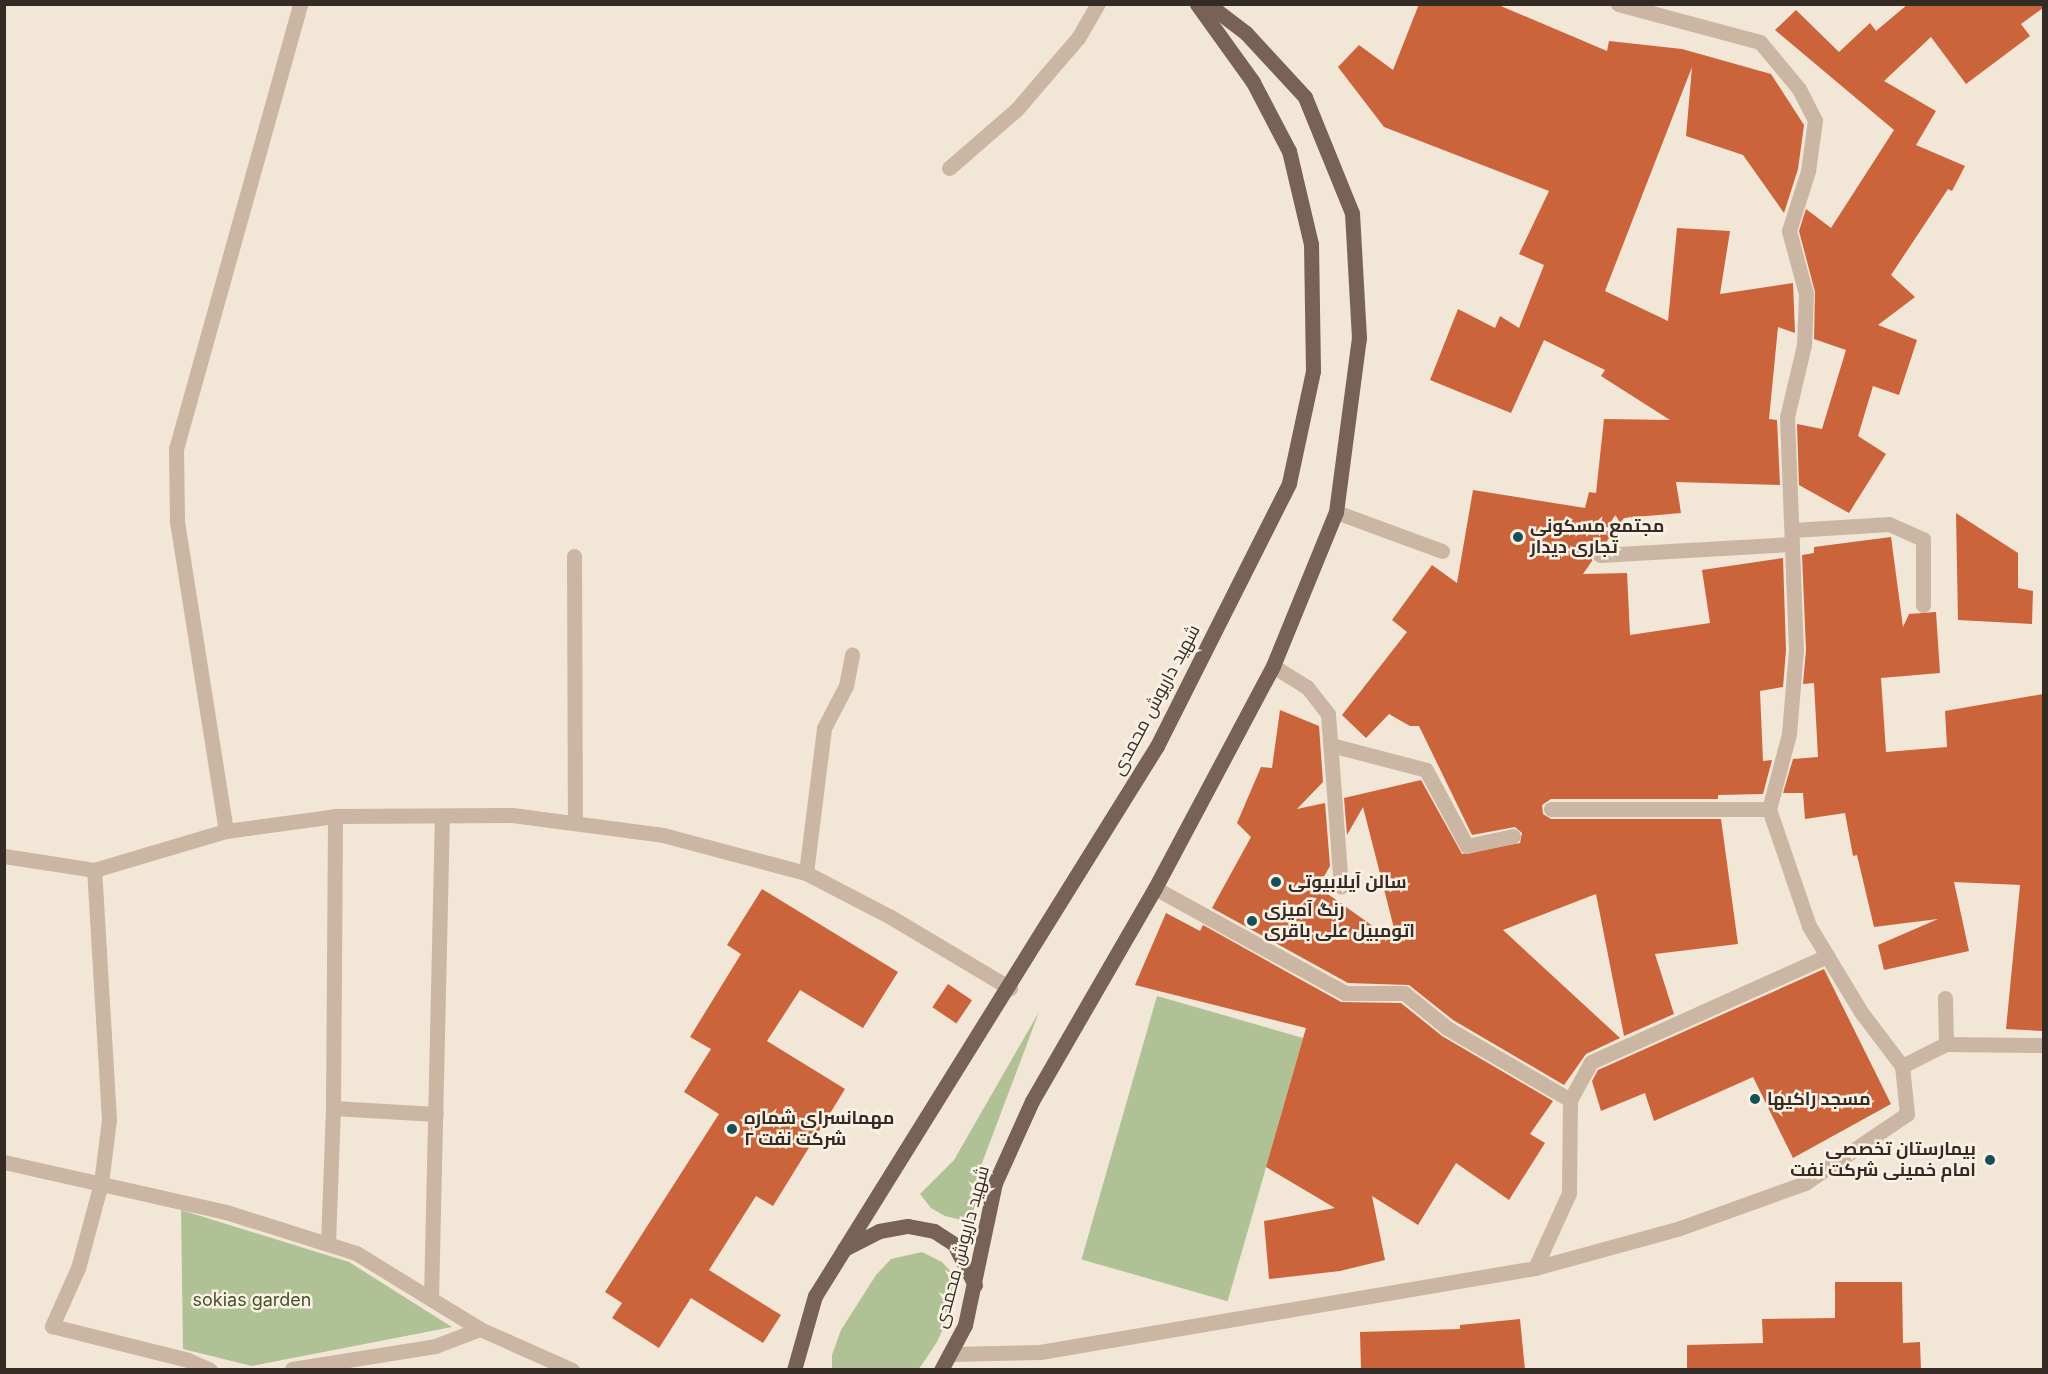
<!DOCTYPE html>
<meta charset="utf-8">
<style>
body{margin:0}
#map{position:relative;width:2048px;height:1374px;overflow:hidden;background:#f2e6d6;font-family:Inter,Cairo,sans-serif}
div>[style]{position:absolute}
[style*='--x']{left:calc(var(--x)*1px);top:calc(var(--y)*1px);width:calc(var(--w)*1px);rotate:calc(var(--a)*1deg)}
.green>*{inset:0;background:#b1c196;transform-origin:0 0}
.building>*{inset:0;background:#cc643b;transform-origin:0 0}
.lane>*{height:15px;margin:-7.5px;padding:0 7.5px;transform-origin:7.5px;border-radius:7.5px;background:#cab6a2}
.street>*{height:15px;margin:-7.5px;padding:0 7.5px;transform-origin:7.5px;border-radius:7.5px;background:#cab6a2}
.primary>*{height:15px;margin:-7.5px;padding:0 7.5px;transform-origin:7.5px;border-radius:7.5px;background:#776255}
.dots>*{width:16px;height:16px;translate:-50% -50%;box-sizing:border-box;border:3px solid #faf0e3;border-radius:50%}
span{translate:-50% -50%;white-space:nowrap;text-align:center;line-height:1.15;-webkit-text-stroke:5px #faf0e3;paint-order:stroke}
.poi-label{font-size:18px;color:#342b25;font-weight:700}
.left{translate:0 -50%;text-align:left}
.right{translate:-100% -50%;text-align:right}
.street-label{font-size:18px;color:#342b25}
.park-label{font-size:18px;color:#425428}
.frame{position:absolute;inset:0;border:6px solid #342b25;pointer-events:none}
</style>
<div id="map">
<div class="green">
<div style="left:1157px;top:996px;width:152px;height:274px;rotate:16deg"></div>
<div style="clip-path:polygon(1039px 1012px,979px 1171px,974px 1223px,945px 1216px,931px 1208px,920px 1194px,954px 1160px)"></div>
<div style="clip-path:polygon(181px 1210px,349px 1262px,452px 1327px,252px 1366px,183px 1349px)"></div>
<div style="clip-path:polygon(922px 1252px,942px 1262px,953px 1274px,957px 1297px,937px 1342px,919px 1369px,832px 1369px,832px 1355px,841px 1330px,876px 1275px,891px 1259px)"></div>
</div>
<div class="building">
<div style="clip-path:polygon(1419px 4px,1496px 4px,1607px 51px,1609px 41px,1682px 49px,1771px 74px,1804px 125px,1798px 169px,1784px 213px,1743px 155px,1686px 136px,1692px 67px,1605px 291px,1668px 321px,1677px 228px,1730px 231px,1720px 294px,1793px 283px,1795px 333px,1778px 327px,1769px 419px,1777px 420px,1780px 485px,1676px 482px,1681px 513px,1624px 518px,1604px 545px,1592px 550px,1592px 561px,1583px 574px,1627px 573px,1630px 635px,1710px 623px,1702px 570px,1783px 558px,1786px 650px,1783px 687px,1760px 691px,1763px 761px,1772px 760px,1763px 794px,1718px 795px,1718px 799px,1551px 799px,1542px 805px,1543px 814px,1551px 819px,1721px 819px,1738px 944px,1655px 954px,1674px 1014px,1624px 1036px,1596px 894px,1503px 930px,1620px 1038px,1586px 1054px,1564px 1085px,1453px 1020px,1409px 985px,1348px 983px,1212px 908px,1251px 837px,1237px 823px,1261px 767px,1272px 768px,1280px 710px,1319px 726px,1323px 782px,1297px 809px,1325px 803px,1330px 866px,1318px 887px,1398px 944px,1363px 807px,1347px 835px,1344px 798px,1421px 780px,1462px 854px,1520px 843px,1522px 833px,1515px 827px,1472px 835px,1419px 726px,1410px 726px,1389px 714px,1366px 738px,1342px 715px,1407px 632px,1392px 620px,1432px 565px,1457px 583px,1473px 490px,1585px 508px,1589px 492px,1596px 493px,1604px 419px,1670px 420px,1601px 376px,1605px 370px,1544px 340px,1511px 413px,1430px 380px,1458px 309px,1495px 328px,1500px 316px,1519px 328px,1544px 265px,1519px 254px,1549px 191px,1384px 127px,1338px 67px,1359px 45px,1393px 70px)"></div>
<div style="clip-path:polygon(1908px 4px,2043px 4px,2043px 8px,2021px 24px,2030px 36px,1966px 84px,1931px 37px,1884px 81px,1936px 111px,1916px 145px,1965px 166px,1952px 191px,1948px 189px,1891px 275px,1915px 297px,1878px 325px,1917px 340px,1899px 395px,1873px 386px,1858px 436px,1886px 454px,1849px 513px,1799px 485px,1797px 424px,1822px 429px,1846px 350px,1814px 339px,1815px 292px,1799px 231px,1806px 209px,1831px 228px,1894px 130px,1775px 30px,1796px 10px,1839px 52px,1870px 23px,1876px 31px)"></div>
<div style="clip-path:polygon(1956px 513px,2018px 553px,2018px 588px,2033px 591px,2032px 624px,1958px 620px)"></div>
<div style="clip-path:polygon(1891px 537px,1903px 627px,1909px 614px,1936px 612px,1940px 673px,1881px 678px,1886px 752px,1947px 747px,1945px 711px,2043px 694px,2043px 1031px,2006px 1029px,2020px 885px,1954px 882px,1969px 951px,1884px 970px,1878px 945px,1938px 919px,1874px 927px,1857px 855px,1853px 856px,1845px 813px,1805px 819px,1803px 793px,1783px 793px,1793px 759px,1818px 757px,1814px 683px,1803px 684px,1806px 650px,1802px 555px,1814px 553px,1814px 547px)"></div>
<div style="clip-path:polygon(762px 889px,898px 972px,863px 1028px,800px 990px,767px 1041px,845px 1089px,773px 1206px,756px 1196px,709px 1270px,781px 1315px,763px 1343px,691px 1298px,659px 1348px,612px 1318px,622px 1303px,605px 1292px,719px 1114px,684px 1092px,711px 1049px,690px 1037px,741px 954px,727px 945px)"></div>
<div style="clip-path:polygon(1166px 913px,1200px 931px,1203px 925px,1341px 1002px,1401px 1003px,1442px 1036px,1553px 1101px,1530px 1134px,1545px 1143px,1509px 1200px,1456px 1163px,1418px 1225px,1372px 1196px,1385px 1260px,1340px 1271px,1269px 1279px,1264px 1221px,1335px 1208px,1266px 1167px,1306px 1028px,1135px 985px)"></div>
<div style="clip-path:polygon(1824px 969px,1891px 1104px,1793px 1158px,1753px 1077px,1654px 1121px,1645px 1093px,1601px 1111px,1592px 1081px,1598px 1070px)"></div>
<div style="left:948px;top:984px;width:29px;height:28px;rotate:34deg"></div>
<div style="clip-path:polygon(1835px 1282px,1902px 1282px,1903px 1343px,1920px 1342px,1921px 1370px,1687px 1370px,1687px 1345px,1763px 1343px,1762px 1319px,1835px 1318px)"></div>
<div style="clip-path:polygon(1520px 1319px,1525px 1370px,1361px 1370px,1360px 1332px,1460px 1329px,1460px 1325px)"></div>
</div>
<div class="lane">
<div style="--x:1618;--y:4;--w:147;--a:15"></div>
<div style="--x:1760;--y:42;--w:61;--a:50.3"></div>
<div style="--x:1799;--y:89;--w:35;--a:63"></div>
<div style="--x:1815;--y:120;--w:51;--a:97.8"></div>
<div style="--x:1808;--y:171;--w:63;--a:107.6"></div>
<div style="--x:1789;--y:231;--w:65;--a:74.9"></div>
<div style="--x:1806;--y:294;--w:51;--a:92.2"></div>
<div style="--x:1804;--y:345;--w:74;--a:103.3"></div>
<div style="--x:1787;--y:417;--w:233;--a:87.8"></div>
<div style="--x:1796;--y:650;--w:84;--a:94.8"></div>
<div style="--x:1789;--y:734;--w:78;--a:104.9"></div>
<div style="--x:1769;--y:809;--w:124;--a:71.1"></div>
<div style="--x:1809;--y:926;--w:100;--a:58.8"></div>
<div style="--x:1861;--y:1012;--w:68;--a:52.8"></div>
<div style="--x:949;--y:168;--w:89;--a:-40.9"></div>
<div style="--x:1016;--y:110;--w:95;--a:-49.3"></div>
<div style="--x:1078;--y:38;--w:39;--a:-60"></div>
<div style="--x:1336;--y:512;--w:113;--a:20.2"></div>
<div style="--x:1793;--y:530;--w:96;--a:-3.6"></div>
<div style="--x:1889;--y:524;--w:37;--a:24"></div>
<div style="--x:1923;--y:539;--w:66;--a:90"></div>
<div style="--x:1600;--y:555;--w:191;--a:-3.3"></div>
<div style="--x:1273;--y:666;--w:40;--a:32"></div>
<div style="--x:1307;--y:687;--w:34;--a:52"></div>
<div style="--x:1328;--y:714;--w:173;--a:85.7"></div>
<div style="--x:1331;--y:745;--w:98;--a:14.7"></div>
<div style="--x:1426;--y:770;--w:86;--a:61.7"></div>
<div style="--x:1467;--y:846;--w:47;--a:-12.3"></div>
<div style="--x:1551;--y:809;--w:218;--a:0"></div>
<div style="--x:4;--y:856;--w:91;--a:8.8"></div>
<div style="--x:806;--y:873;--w:146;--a:-82.9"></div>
<div style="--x:824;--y:728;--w:47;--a:-62.4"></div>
<div style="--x:846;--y:686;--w:32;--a:-79"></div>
<div style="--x:1155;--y:888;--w:217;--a:28.9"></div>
<div style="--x:1345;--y:993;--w:59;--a:0"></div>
<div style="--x:1404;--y:993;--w:55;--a:39.1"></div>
<div style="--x:1447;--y:1028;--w:143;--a:30.3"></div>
<div style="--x:1945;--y:998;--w:46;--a:88.8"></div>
<div style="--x:333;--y:1108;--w:103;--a:3.3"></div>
<div style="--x:101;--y:1183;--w:88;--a:105.1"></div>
<div style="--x:78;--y:1268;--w:64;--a:114.1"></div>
<div style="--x:52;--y:1326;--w:140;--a:14"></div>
<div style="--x:188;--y:1360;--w:24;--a:24"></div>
<div style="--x:1535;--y:1268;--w:82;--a:-65.6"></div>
<div style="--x:1569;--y:1193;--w:93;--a:-89.4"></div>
<div style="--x:1570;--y:1100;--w:43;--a:-61.1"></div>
<div style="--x:1591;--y:1062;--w:259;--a:-24.2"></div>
</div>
<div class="street">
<div style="--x:574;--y:556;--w:266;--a:89.8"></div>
<div style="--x:226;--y:831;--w:110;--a:-7.8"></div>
<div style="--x:335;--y:816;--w:177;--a:-0.3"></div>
<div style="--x:512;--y:815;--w:152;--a:7.5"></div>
<div style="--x:663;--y:835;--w:148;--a:14.9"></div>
<div style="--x:806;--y:873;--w:93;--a:27.4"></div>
<div style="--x:889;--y:916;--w:141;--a:30.8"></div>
<div style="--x:4;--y:1162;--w:228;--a:12.7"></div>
<div style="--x:226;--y:1212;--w:136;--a:17.5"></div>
<div style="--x:356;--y:1253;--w:145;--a:31.5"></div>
<div style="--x:480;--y:1329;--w:101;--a:24"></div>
<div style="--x:101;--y:1183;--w:64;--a:-82.8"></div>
<div style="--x:109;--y:1120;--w:250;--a:-93.4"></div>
<div style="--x:94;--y:870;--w:138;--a:-16.5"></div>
<div style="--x:226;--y:831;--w:315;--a:-99"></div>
<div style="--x:177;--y:520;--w:71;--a:-90.8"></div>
<div style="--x:176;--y:449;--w:462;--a:-74.4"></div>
<div style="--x:328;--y:1244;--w:136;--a:-87.9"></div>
<div style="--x:333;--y:1108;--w:292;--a:-89.6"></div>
<div style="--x:431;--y:1299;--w:483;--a:-88.7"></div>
<div style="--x:951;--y:1354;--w:89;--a:-1.3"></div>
<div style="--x:1040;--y:1352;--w:502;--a:-9.63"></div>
<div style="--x:1535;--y:1268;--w:150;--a:-15.4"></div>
<div style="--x:1680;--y:1228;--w:133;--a:-19.8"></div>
<div style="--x:1805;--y:1183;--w:123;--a:-34.1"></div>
<div style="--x:1907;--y:1114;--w:48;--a:-95.9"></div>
<div style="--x:1902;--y:1066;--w:49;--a:-26.6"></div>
<div style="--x:1946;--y:1044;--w:98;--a:0.6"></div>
<div style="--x:292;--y:1369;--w:145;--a:-9.1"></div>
<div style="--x:435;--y:1346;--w:48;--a:-20.7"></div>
</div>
<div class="primary">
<div style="--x:844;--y:1249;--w:39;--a:-27"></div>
<div style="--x:879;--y:1231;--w:29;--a:-10"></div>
<div style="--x:908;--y:1226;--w:26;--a:11"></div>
<div style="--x:934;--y:1231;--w:24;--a:33"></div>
<div style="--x:954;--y:1244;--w:46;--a:62.9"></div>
<div style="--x:794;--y:1370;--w:77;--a:-74.2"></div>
<div style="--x:815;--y:1296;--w:648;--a:-58.13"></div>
<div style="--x:1157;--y:746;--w:294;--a:-63.3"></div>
<div style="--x:1289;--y:483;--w:115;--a:-77.9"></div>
<div style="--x:1313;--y:371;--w:127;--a:-90.9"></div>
<div style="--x:1311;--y:244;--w:96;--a:-103.3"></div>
<div style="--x:1289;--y:151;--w:78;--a:-117.6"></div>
<div style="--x:1253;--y:82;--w:96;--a:-125.7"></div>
<div style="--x:941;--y:1370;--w:51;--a:-61.9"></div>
<div style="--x:965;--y:1325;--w:145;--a:-78.1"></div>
<div style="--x:995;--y:1183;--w:90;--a:-65.7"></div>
<div style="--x:1032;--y:1101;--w:246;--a:-60"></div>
<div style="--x:1155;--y:888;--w:251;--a:-62"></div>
<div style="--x:1273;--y:666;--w:166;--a:-67.8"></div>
<div style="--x:1336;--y:512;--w:176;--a:-82.5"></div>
<div style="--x:1359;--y:338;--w:125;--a:-93.2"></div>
<div style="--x:1352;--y:213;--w:125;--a:-112.1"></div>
<div style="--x:1305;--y:97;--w:87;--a:-132.7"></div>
<div style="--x:1246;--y:33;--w:48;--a:-142.7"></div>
</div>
<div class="dots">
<div style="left:1518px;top:537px;background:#195057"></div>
<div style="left:1276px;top:882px;background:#195057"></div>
<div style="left:1252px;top:921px;background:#195057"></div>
<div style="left:1755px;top:1099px;background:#195057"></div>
<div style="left:732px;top:1129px;background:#195057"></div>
<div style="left:1990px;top:1160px;background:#195057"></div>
</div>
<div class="poi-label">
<span class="left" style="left:1530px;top:537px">مجتمع مسکونی<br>تجاری دیدار</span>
<span class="left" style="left:1288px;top:882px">سالن آیلابیوتی</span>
<span class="left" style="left:1264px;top:921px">رنگ آمیزی<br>اتومبیل علی باقری</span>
<span class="left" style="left:1767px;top:1099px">مسجد راکیها</span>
<span class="left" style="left:744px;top:1129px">مهمانسرای شماره<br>۲ شرکت نفت</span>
<span class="right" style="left:1976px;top:1160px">بیمارستان تخصصی<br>امام خمینی شرکت نفت</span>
</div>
<div class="street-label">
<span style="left:1156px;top:700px;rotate:-62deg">شهید داریوش محمدی</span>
<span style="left:962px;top:1247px;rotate:-75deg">شهید داریوش محمدی</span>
</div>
<div class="park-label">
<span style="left:252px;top:1300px">sokias garden</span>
</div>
<div class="frame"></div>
</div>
